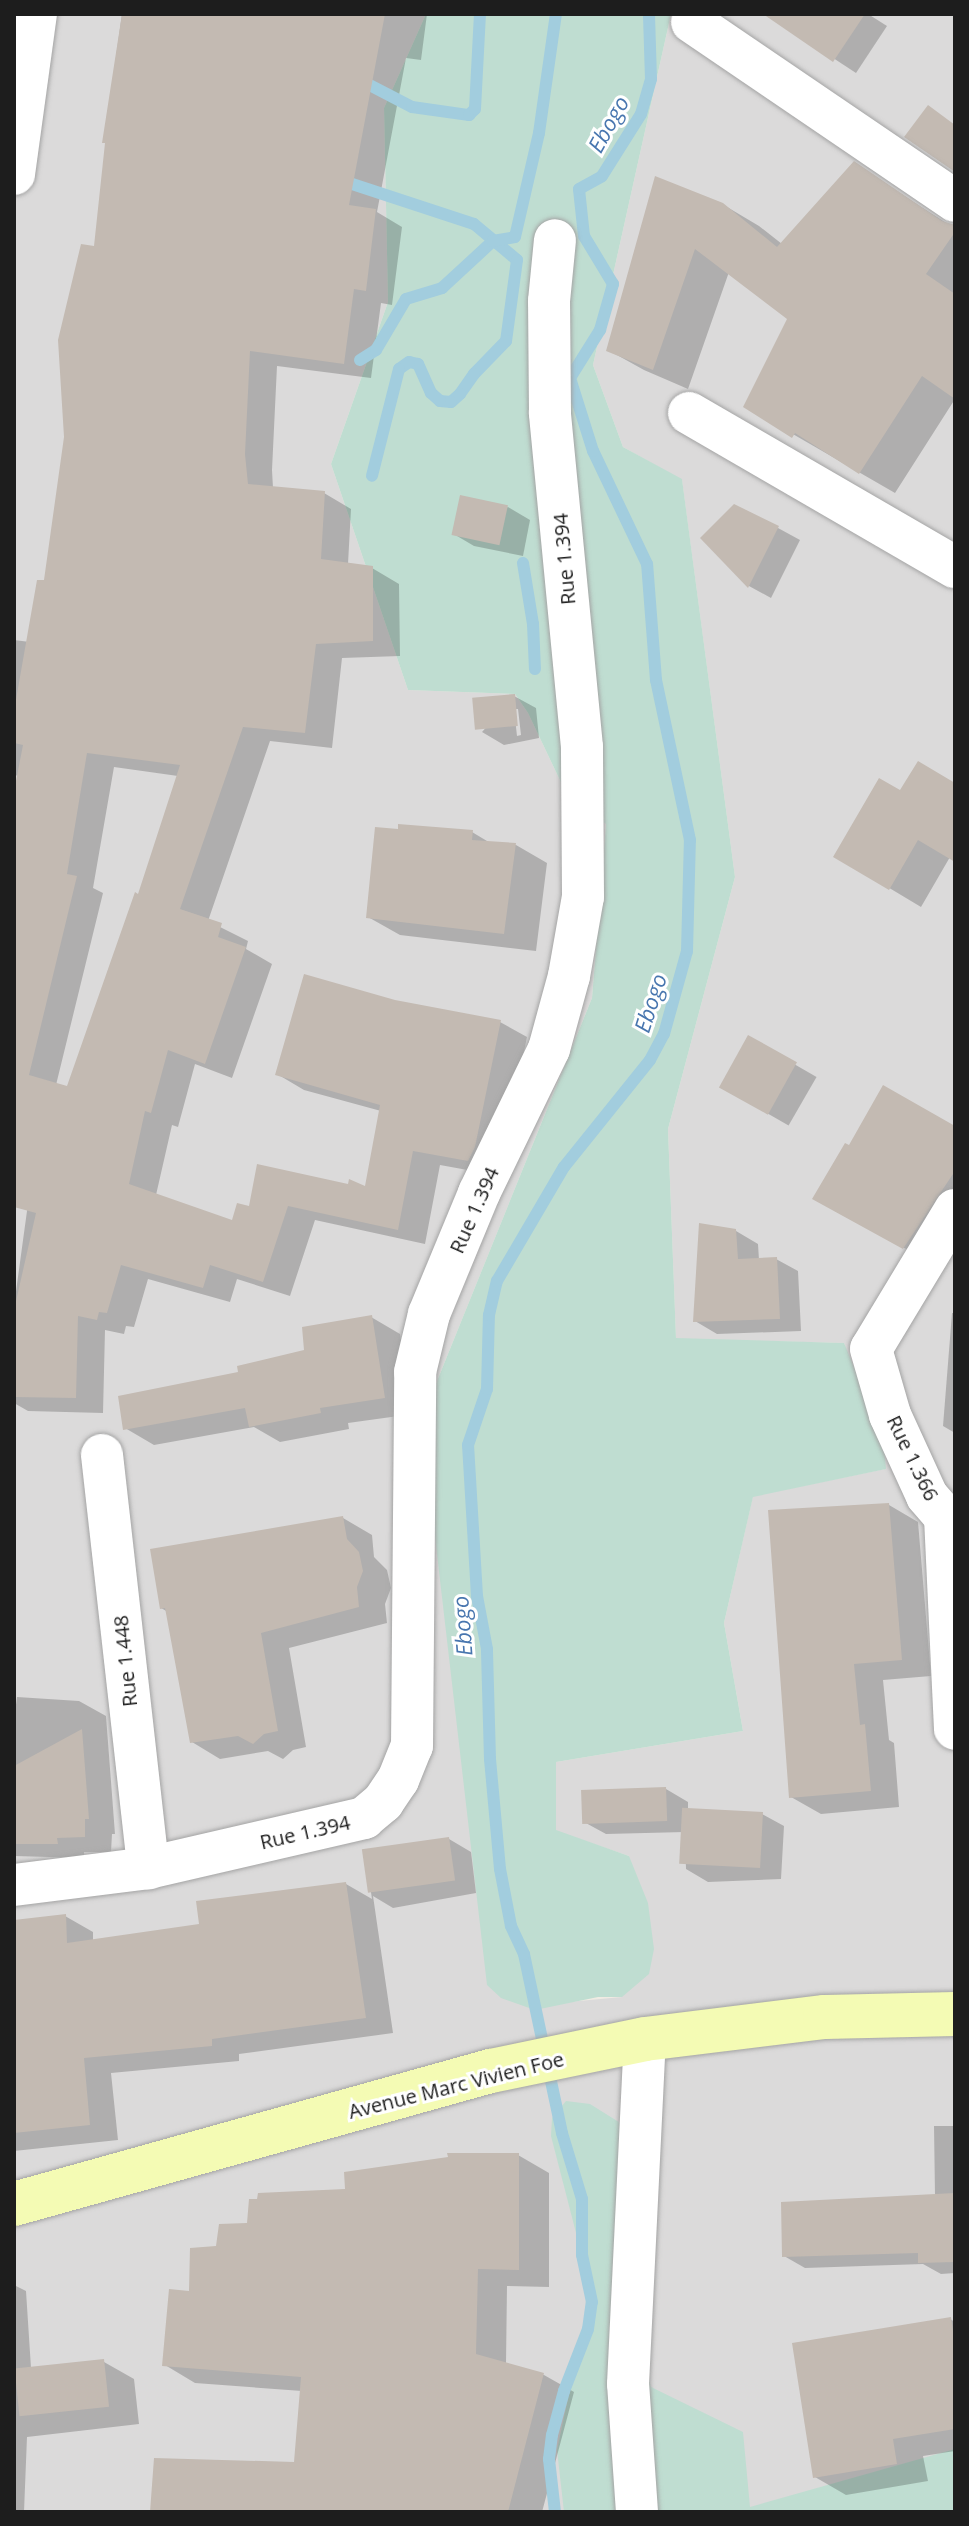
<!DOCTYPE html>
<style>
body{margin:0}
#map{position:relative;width:969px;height:2526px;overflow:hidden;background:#efebe3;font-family:"Open Sans",sans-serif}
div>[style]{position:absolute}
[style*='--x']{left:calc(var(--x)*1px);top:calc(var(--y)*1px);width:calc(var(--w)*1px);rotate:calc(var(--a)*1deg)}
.residential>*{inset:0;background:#dbdada}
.wetland>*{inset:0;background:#bfddd1}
.shadow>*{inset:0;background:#0003;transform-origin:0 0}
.stream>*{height:12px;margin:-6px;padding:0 6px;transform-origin:6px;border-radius:6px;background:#a2cdde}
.building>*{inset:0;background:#c3bab2;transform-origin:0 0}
.roads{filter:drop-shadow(0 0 2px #a4a4a4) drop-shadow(0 0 2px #a4a4a4)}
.minor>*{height:42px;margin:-21px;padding:0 21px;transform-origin:21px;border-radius:21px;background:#fff}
.secondary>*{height:44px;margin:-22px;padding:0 22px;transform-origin:22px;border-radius:22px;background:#f4fbb4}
span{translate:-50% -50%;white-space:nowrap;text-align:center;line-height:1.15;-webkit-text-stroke:6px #fff;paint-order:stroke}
.street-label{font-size:20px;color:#1d1d1d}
.water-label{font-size:22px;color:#4876af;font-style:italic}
.frame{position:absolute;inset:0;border:16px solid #1d1d1d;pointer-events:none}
</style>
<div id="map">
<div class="residential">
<div style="clip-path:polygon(14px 14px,426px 14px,384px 108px,388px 302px,331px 464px,408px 690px,515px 694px,528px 713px,566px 793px,606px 823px,592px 998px,433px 1391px,568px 2002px,622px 1997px,629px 1856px,556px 1831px,556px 1762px,743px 1731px,724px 1623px,753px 1496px,885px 1469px,844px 1343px,676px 1339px,668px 1129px,735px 877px,682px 480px,623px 447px,593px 365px,671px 14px,955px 14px,955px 2512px,14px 2512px)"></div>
</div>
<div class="wetland">
<div style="clip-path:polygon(426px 14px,671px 14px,593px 365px,623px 447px,682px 479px,735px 877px,668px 1129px,676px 1338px,844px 1343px,883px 1437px,886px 1469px,753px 1497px,724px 1623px,743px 1731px,556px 1762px,556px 1830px,629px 1856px,648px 1903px,654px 1949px,649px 1974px,622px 1997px,598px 1997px,535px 2010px,501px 1998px,487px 1985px,427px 1468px,433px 1391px,592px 998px,606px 824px,566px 793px,528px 713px,515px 694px,408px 690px,331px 464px,388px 302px,384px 108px)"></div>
<div style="clip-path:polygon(566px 2101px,590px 2104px,622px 2124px,626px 2298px,651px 2387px,743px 2432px,750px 2507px,955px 2449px,955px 2512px,564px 2512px,557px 2450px,591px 2291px,551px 2136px,552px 2118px)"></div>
</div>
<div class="shadow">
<div style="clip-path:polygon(evenodd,122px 14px,427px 14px,421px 60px,406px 58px,377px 212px,402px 227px,392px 305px,381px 303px,371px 378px,277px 366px,272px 470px,273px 488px,324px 493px,351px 509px,348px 564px,372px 568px,399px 584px,400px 656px,342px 658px,332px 748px,270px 741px,208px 921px,248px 941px,246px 949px,272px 964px,232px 1078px,195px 1064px,178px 1127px,172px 1125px,156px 1195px,233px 1222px,250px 1209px,366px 1189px,381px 1111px,304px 1090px,277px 1074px,395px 1002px,500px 1022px,527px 1037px,501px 1163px,495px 1175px,440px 1165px,425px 1244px,315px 1220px,290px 1296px,237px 1279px,230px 1302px,148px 1279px,134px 1327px,126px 1326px,124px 1334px,105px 1330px,103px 1413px,28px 1411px,14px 1403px,14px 1306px,37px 1138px,14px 1203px,14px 801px,19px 776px,14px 775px,14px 640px,30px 642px,45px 583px,95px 249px,107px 144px,104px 142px,122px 14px,114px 767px,178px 776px,140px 896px,68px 1089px,56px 1085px,103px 893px,93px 888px,114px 767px)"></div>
<div style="clip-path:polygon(766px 14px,868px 14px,887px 26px,856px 73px)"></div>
<div style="clip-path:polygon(854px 164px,948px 224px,955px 225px,955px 399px,895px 493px,746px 407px,789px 318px,729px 272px,688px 389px,644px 370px,608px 350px,722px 204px,759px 226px,782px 244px)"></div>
<div style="clip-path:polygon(508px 507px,530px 520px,523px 556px,474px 546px,452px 533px)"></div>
<div style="clip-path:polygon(778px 528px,800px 540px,771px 598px,749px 586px,702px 538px)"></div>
<div style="clip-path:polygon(evenodd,514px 696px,536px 708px,539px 738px,504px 745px,482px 732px,514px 696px,514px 709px,518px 709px,521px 735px,517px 736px,514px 709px)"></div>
<div style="clip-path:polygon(955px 785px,955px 860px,950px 857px,921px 907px,836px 856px,901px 793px)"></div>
<div style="clip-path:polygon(472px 832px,492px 844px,516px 845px,547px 863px,536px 951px,400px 935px,368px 917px)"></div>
<div style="left:749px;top:1038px;width:78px;height:56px;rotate:30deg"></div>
<div style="clip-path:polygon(955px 1128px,955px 1210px,925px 1259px,835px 1211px,850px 1148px)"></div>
<div style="clip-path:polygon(736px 1231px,758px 1244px,759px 1260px,776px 1259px,798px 1271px,801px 1331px,717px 1334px,695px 1321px)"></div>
<div style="clip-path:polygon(952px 1313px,955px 1313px,955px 1433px,943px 1426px)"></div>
<div style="clip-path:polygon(371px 1317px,400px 1334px,413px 1414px,348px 1423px,349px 1429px,280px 1442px,254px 1427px,154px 1445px,125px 1428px,306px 1352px)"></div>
<div style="clip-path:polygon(889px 1505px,918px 1522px,931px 1676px,883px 1680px,889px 1740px,894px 1743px,899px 1807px,821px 1814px,791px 1797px)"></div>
<div style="clip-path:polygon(343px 1518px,372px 1535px,374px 1557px,387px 1570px,391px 1588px,385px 1604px,387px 1623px,289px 1648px,306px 1747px,293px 1750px,283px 1759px,268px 1751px,220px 1759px,192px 1742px,168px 1612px,161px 1608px)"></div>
<div style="clip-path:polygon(17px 1697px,79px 1701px,106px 1716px,115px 1834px,112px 1834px,111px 1852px,84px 1852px,84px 1858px,14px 1856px,14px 1720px)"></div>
<div style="clip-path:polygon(666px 1789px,688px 1802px,688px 1816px,762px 1814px,784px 1826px,781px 1879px,708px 1882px,686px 1869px,685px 1832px,606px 1834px,584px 1822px)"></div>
<div style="clip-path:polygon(449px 1839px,471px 1852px,476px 1893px,393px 1908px,373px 1896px,393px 2033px,239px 2054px,239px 2061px,111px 2073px,118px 2140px,14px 2151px,14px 1922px,65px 1916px,93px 1932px,93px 1941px,201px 1925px,346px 1884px,372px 1899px,365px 1853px)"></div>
<div style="clip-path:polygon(934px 2126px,955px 2126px,955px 2273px,941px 2274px,923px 2264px,805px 2268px,784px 2256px,935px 2196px)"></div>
<div style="clip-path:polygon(518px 2155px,549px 2173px,549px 2287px,507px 2286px,506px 2364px,544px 2375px,574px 2392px,542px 2512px,152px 2512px,296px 2464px,302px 2391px,195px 2383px,165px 2365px,191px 2293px,217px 2248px,249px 2225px,348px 2191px)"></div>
<div style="clip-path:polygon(14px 2285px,26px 2291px,31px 2368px,104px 2362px,134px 2379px,139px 2424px,27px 2437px,24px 2512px,14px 2512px)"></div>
<div style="clip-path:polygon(950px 2319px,955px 2322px,955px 2451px,923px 2456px,928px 2481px,846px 2495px,815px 2477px)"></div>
</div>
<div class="stream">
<div style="--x:358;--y:79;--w:61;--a:27.4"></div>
<div style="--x:412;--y:107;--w:58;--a:8"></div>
<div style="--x:469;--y:115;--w:8;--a:-45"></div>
<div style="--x:475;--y:109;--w:95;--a:-87"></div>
<div style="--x:340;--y:180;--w:141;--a:18.2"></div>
<div style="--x:474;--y:224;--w:56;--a:39.9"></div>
<div style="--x:517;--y:260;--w:82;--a:97.7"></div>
<div style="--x:506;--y:341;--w:46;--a:134.1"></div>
<div style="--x:474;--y:374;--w:24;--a:125"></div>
<div style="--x:460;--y:394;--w:12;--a:138"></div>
<div style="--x:451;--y:402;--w:11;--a:-175"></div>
<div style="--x:440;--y:401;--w:12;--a:-138"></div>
<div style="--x:431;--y:393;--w:32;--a:-114"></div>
<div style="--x:418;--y:364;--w:9;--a:-167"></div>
<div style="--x:409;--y:362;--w:12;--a:145"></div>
<div style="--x:399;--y:369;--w:110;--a:104.2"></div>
<div style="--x:360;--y:360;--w:19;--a:-32"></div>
<div style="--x:376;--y:350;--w:59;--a:-59.5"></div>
<div style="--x:406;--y:299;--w:38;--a:-17"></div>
<div style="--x:442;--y:288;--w:69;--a:-42.7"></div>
<div style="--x:493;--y:241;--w:22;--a:-10"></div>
<div style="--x:515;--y:237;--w:107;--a:-77"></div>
<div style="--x:539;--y:133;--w:120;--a:-81.9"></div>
<div style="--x:523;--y:563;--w:62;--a:80.7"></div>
<div style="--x:533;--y:624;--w:45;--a:87.5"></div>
<div style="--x:555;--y:2512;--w:53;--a:-96.5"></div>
<div style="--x:549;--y:2459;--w:24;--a:-83"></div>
<div style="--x:552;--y:2435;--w:46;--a:-74.7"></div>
<div style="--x:564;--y:2391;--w:66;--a:-68.8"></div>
<div style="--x:588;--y:2329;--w:27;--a:-82"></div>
<div style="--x:592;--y:2302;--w:48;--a:-102"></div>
<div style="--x:582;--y:2255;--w:56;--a:-90"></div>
<div style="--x:582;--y:2199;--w:69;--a:-106.9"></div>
<div style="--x:562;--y:2133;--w:183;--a:-102"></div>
<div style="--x:524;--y:1954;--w:31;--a:-115"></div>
<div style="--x:511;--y:1926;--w:58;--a:-100.9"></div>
<div style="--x:500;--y:1869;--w:110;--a:-95.2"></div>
<div style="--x:490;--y:1759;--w:110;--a:-91.6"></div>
<div style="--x:487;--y:1649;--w:54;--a:-100.7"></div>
<div style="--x:477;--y:1596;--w:151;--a:-93.4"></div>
<div style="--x:468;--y:1445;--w:59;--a:-71.3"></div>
<div style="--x:487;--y:1389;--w:74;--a:-88.5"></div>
<div style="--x:489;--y:1315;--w:35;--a:-77"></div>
<div style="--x:497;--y:1281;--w:132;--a:-59.6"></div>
<div style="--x:564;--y:1167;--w:137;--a:-51.2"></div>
<div style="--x:650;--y:1060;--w:30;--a:-62"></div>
<div style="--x:664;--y:1034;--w:86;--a:-74.5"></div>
<div style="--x:687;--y:951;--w:111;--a:-88.5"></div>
<div style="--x:690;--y:840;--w:164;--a:-102"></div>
<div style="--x:656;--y:680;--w:116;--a:-94.4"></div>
<div style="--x:647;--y:564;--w:125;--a:-115.5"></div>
<div style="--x:593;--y:451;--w:77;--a:-107.5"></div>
<div style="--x:570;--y:378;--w:57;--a:-58"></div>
<div style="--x:600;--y:330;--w:48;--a:-74.2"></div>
<div style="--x:613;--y:284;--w:56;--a:-121.1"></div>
<div style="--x:584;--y:236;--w:47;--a:-96.1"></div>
<div style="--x:579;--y:189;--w:26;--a:-29"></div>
<div style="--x:602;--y:176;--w:73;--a:-57.8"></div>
<div style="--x:641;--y:114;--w:36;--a:-74"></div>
<div style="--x:651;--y:79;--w:65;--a:-91.8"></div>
</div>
<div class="building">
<div style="clip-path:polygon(evenodd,122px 14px,385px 14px,349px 205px,376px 209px,366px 291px,354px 289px,344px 364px,250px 351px,245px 454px,248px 484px,325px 491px,321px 559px,373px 566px,373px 641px,316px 644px,305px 733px,243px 727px,180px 909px,222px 923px,218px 937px,246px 947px,205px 1064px,168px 1050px,151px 1113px,145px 1111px,129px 1184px,232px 1220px,237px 1203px,249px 1206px,257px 1164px,348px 1184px,349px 1179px,365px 1186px,380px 1105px,275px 1075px,304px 974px,395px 1000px,501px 1020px,475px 1147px,468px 1161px,413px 1151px,398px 1230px,288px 1206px,263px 1282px,210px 1265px,203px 1288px,121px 1265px,107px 1313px,99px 1312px,97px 1320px,78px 1316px,76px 1398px,14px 1397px,14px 1310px,36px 1213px,14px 1207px,14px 791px,23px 745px,14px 743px,14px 711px,37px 580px,44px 580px,64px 437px,58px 340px,81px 244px,94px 246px,105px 143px,102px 143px,122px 14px,87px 753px,180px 765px,138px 894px,135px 892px,67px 1086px,29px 1075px,77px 876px,67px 874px,87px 753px)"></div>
<div style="clip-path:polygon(763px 14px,865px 14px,833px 62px)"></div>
<div style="clip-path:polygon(928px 105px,955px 125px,955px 172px,904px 137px)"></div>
<div style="clip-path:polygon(854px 161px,942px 221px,955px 225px,955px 232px,926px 274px,955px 294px,955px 399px,922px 376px,859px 474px,795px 433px,792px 438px,743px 407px,787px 319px,695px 249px,653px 370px,606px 351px,655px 176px,723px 203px,777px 247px)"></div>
<div style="left:460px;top:495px;width:49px;height:41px;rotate:12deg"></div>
<div style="clip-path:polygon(734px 504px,779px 526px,748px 588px,700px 538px)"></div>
<div style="left:515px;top:694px;width:32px;height:43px;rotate:85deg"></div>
<div style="clip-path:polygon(918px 761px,955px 783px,955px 862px,918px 840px,889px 890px,833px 857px,879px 778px,900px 790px)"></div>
<div style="clip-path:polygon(398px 824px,473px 830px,472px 840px,516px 843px,504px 934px,366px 918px,375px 827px,398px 829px)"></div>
<div style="left:748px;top:1035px;width:56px;height:60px;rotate:29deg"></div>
<div style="clip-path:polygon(883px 1085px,955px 1126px,955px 1171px,903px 1249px,812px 1199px,845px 1143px,849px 1145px)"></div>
<div style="clip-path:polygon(699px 1223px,736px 1229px,738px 1259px,777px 1257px,780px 1319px,693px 1322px)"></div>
<div style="clip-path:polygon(372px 1315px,385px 1398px,320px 1408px,321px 1413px,249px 1427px,245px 1408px,123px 1430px,118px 1396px,238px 1372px,237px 1366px,304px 1350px,302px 1327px)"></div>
<div style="clip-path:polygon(889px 1503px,902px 1660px,854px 1664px,860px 1725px,865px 1724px,871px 1791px,789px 1798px,768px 1510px)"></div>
<div style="clip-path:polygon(343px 1516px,347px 1539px,359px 1552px,363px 1571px,357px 1587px,359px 1607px,261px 1633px,278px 1731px,264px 1734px,253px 1744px,238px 1736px,190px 1743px,165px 1608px,160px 1609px,150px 1549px)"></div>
<div style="clip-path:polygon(82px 1729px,89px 1819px,85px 1819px,85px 1837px,57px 1838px,58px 1844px,14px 1844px,14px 1766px)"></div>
<div style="left:666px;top:1787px;width:34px;height:85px;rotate:88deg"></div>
<div style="left:763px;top:1812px;width:56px;height:81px;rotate:93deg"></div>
<div style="left:449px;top:1837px;width:44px;height:88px;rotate:82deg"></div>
<div style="clip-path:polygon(346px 1882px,366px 2018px,212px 2039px,212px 2046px,84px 2058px,90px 2125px,14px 2133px,14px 1920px,66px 1914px,67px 1943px,199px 1924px,196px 1901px)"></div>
<div style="clip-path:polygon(447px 2153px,519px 2153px,519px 2270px,478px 2269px,476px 2354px,544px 2373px,508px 2512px,150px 2512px,154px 2458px,294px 2462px,301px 2377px,162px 2366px,169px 2289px,189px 2291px,190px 2248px,216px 2246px,219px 2224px,247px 2223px,249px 2199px,257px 2199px,258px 2193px,345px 2189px,344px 2172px,448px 2157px)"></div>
<div style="clip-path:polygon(955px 2193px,955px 2262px,918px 2263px,918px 2253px,782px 2257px,781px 2202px)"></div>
<div style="clip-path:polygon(951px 2317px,955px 2345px,955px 2429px,893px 2439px,897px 2464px,813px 2478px,792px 2343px)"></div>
<div style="left:104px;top:2359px;width:48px;height:90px;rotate:84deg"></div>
</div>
<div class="roads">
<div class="minor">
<div style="--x:692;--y:22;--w:318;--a:34.2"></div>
<div style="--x:14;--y:174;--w:162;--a:-82.2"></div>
<div style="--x:689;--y:413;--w:307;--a:30.1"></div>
<div style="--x:955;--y:1210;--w:162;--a:121.1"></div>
<div style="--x:871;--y:1349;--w:69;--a:73.9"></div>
<div style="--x:890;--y:1415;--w:89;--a:65.4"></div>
<div style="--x:927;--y:1496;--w:28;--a:49"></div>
<div style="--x:945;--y:1517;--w:212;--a:87.3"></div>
<div style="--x:102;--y:1455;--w:416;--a:83.6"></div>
<div style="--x:14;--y:1885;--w:135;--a:-7.2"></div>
<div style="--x:148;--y:1868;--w:222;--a:-13"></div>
<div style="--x:364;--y:1818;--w:25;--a:-40"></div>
<div style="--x:383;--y:1802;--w:27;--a:-56"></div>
<div style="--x:398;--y:1780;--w:37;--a:-68"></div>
<div style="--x:412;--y:1746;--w:374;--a:-89.5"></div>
<div style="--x:415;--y:1372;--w:60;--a:-76.4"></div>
<div style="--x:429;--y:1314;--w:131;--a:-67.5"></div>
<div style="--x:479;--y:1193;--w:160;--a:-64.1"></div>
<div style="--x:549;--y:1049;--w:76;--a:-74.7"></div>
<div style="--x:569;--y:976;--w:80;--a:-80"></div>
<div style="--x:583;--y:897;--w:150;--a:-90.4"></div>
<div style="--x:582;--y:747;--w:336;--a:-95.5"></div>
<div style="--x:550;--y:413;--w:112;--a:-90.5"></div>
<div style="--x:549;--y:301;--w:61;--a:-84.4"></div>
<div style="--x:637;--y:2512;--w:128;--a:-94"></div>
<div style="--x:628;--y:2384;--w:345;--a:-87.2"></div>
</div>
<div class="secondary">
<div style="--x:14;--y:2204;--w:495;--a:-15.6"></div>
<div style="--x:491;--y:2071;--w:157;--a:-11.7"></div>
<div style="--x:645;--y:2039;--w:181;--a:-7"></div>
<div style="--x:825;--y:2017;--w:130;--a:-1.3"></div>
</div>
</div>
<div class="street-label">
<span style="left:564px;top:559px;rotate:-95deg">Rue 1.394</span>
<span style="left:474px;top:1210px;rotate:-66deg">Rue 1.394</span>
<span style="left:913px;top:1458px;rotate:64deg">Rue 1.366</span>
<span style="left:125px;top:1661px;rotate:-96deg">Rue 1.448</span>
<span style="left:305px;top:1832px;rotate:-13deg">Rue 1.394</span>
<span style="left:456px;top:2085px;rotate:-14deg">Avenue Marc Vivien Foe</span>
</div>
<div class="water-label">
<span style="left:608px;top:124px;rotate:-61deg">Ebogo</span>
<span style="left:650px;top:1003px;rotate:-72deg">Ebogo</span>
<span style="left:462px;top:1626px;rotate:-94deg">Ebogo</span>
</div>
<div class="frame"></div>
</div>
